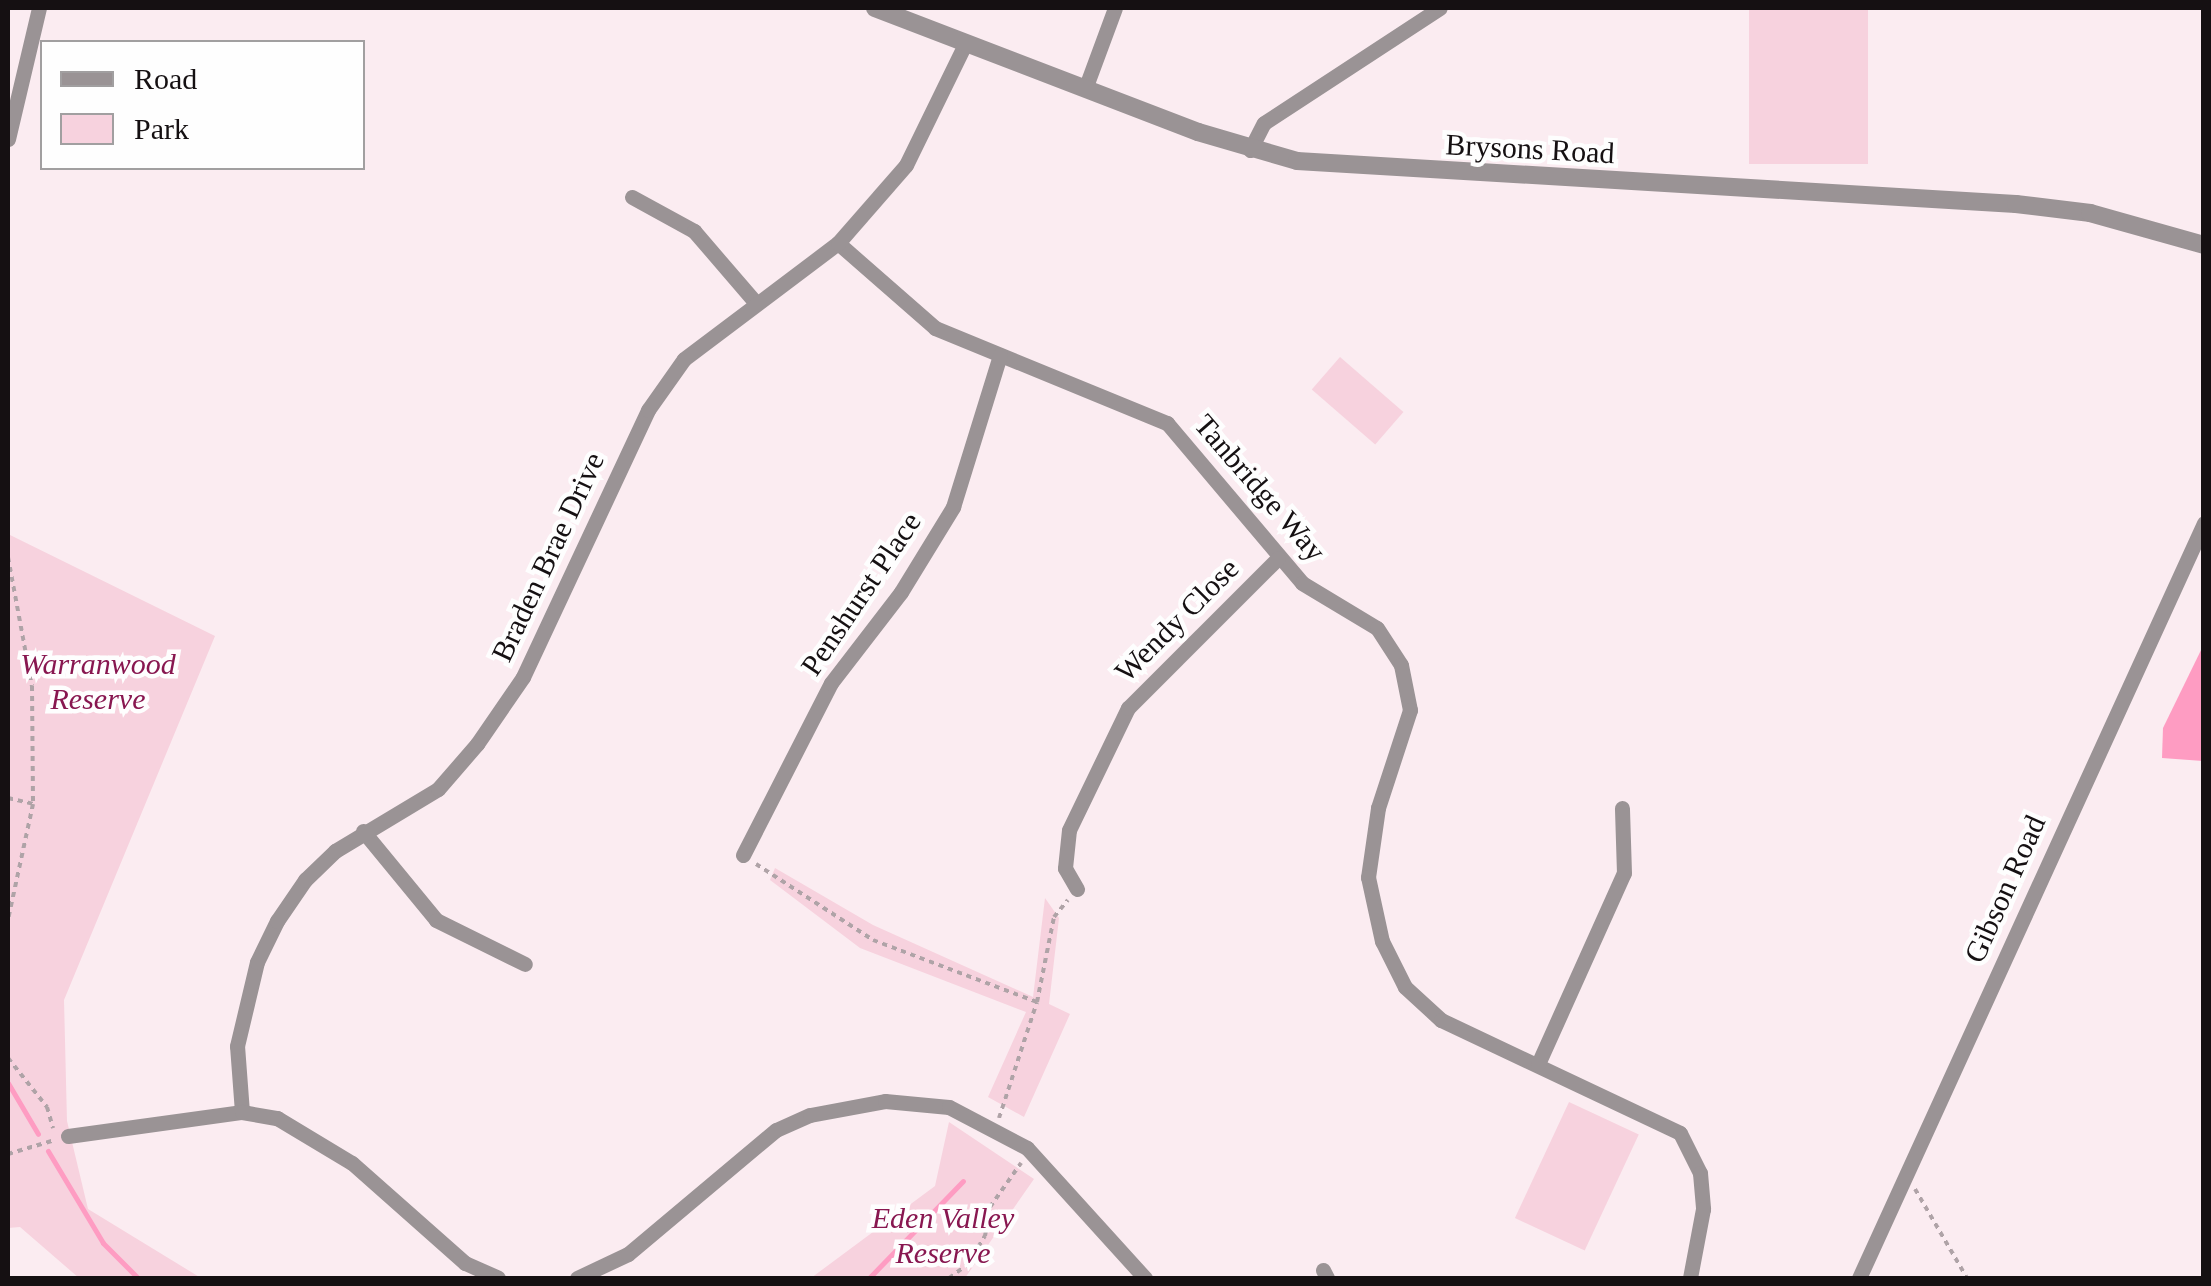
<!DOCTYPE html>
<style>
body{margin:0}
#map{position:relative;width:2211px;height:1286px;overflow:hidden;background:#fbecf1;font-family:Georgia,serif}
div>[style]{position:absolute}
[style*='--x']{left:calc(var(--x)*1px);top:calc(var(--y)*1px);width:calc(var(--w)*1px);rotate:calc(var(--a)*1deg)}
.green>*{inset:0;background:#f7d2de;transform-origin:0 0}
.water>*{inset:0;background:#fe9cc2}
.stream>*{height:5px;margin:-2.5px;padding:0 2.5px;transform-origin:2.5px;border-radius:2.5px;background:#fe9cc2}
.path>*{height:4px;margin-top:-2px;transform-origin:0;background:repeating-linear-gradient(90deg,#afa3a7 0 5px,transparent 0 10px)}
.minor>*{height:15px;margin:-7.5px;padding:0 7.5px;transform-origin:7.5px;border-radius:7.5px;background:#9a9395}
.tertiary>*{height:18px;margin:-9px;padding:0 9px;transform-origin:9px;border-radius:9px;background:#9a9395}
span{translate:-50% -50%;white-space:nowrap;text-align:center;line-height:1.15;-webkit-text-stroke:9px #fefefe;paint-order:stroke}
.street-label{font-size:30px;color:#151012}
.park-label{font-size:30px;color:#881750;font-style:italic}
.frame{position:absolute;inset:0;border:10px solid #151012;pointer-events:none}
.legend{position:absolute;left:40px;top:40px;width:325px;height:130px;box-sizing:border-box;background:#fefefe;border:2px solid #a19fa0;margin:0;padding:12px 18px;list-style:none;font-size:30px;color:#151012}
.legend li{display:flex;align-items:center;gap:20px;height:50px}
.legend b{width:50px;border:2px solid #a19fa0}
</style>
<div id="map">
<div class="green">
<div style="left:1749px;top:8px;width:119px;height:156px"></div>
<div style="left:1340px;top:357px;width:84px;height:43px;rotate:41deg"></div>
<div style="clip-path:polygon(8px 534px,215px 636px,64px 1000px,67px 1121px,88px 1209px,201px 1278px,79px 1278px,20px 1227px,8px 1228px)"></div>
<div style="clip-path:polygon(775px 868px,873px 925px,1033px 997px,1045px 898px,1059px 918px,1049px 1004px,1070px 1014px,1024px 1117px,988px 1097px,1026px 1012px,860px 948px,770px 880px)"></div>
<div style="left:1569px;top:1102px;width:77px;height:128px;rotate:25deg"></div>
<div style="clip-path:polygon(949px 1122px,1034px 1179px,965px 1278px,811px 1278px,935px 1186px)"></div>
</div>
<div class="water">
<div style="clip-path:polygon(2203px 646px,2203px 761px,2162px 758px,2163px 728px)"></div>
</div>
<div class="stream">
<div style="--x:8;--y:1083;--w:59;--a:59.5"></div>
<div style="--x:48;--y:1151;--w:107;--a:59.1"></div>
<div style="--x:103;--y:1243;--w:49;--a:45"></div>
<div style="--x:869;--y:1278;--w:135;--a:-45.9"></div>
</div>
<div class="path">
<div style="--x:8;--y:557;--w:131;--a:79.5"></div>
<div style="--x:32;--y:686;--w:118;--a:89.5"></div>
<div style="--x:33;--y:804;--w:119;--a:102.2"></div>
<div style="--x:8;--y:798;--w:26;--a:13"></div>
<div style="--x:756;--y:864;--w:140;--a:33"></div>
<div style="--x:873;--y:940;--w:175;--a:20.7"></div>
<div style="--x:8;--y:1058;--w:63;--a:51.5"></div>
<div style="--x:47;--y:1107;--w:22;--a:74"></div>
<div style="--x:999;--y:1118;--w:122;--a:-71.9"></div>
<div style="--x:1037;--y:1002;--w:87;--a:-78.7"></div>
<div style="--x:1054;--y:917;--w:22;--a:-51"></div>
<div style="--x:8;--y:1154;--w:49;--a:-16.6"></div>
<div style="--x:1915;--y:1189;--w:103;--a:59.7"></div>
<div style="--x:949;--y:1278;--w:24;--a:-36"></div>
<div style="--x:968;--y:1264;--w:33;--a:-59"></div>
<div style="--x:985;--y:1236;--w:29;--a:-80"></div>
<div style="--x:990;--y:1207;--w:54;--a:-54.8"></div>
</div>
<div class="minor">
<div style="--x:1085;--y:89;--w:86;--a:-69.7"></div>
<div style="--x:8;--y:139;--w:135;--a:-76.7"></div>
<div style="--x:1250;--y:150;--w:30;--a:-63"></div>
<div style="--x:1264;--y:123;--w:210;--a:-33.2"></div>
<div style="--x:632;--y:197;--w:71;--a:28.7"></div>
<div style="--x:694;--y:231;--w:94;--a:49.3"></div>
<div style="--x:838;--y:243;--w:129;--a:41.2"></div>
<div style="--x:935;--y:328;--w:251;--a:22.3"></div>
<div style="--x:1167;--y:423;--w:209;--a:49.8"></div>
<div style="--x:1302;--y:583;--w:87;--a:31"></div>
<div style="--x:1377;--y:628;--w:44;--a:57"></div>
<div style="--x:1401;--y:665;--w:46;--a:78.7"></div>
<div style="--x:1410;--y:710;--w:103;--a:108.1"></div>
<div style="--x:1378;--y:808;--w:70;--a:98.2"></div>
<div style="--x:1368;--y:877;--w:66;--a:77.7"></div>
<div style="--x:1382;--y:941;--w:51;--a:63.4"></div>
<div style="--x:1405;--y:987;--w:49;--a:42.5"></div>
<div style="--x:1441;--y:1020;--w:264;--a:25.3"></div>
<div style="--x:1680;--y:1133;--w:45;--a:63.4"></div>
<div style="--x:1700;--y:1173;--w:36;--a:85"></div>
<div style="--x:1703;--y:1209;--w:70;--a:100.7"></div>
<div style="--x:363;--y:831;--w:115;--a:50.6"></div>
<div style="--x:436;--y:920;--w:99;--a:26.3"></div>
<div style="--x:743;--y:855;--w:193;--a:-62.9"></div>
<div style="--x:831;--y:683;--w:115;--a:-52.4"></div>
<div style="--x:901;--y:592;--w:100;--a:-58.5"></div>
<div style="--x:953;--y:507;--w:159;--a:-72.8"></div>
<div style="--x:1077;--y:889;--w:24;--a:-120"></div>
<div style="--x:1065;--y:868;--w:38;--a:-84"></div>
<div style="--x:1069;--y:830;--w:136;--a:-64.2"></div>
<div style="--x:1128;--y:708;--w:212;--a:-45"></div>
<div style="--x:1538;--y:1064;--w:209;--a:-65.8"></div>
<div style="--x:1624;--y:873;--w:65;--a:-91.8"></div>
<div style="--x:242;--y:1112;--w:66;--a:-94.3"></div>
<div style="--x:237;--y:1046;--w:86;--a:-76.6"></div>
<div style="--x:257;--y:962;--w:46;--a:-64"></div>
<div style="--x:277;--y:921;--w:50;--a:-55.7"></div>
<div style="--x:305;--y:880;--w:42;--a:-44"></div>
<div style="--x:335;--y:851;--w:120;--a:-31"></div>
<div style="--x:438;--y:789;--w:60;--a:-49.1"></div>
<div style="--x:477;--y:744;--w:81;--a:-55.5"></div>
<div style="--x:523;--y:677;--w:295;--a:-64.9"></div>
<div style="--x:648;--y:410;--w:62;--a:-54.8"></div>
<div style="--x:684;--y:359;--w:193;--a:-37"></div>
<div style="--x:838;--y:243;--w:103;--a:-48.9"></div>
<div style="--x:906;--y:165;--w:135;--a:-64"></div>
<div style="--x:68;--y:1136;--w:176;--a:-7.9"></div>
<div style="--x:242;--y:1112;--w:36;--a:10"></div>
<div style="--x:277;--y:1118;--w:87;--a:31"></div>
<div style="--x:352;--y:1163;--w:151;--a:41.5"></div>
<div style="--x:465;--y:1263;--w:36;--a:24"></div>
<div style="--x:1323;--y:1270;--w:9;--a:63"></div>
<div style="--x:577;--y:1278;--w:56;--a:-25.2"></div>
<div style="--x:628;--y:1254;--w:193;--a:-40"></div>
<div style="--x:776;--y:1130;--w:37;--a:-24"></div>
<div style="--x:810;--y:1115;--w:76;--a:-10.6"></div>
<div style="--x:885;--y:1101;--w:64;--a:5.4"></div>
<div style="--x:949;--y:1107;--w:88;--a:27.7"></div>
<div style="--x:1027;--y:1148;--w:176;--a:47.8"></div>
<div style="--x:1859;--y:1278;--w:830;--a:-65.44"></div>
</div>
<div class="tertiary">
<div style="--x:875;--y:8;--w:346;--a:21"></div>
<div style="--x:1198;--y:132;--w:103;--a:16.3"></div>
<div style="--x:1297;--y:161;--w:720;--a:3.42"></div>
<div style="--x:2016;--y:204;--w:75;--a:6.9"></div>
<div style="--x:2090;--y:213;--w:118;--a:15.7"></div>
</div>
<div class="street-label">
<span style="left:1530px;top:149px;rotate:3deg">Brysons Road</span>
<span style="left:1260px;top:488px;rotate:49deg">Tanbridge Way</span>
<span style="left:548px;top:557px;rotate:-65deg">Braden Brae Drive</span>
<span style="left:861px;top:594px;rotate:-56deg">Penshurst Place</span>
<span style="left:1177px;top:620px;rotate:-45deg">Wendy Close</span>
<span style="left:2005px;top:889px;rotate:-66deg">Gibson Road</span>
</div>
<div class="park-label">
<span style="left:98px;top:681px">Warranwood<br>Reserve</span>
<span style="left:943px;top:1235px">Eden Valley<br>Reserve</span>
</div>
<div class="frame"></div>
<ul class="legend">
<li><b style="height:12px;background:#9a9395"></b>Road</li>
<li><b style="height:28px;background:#f7d2de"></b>Park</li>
</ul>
</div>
